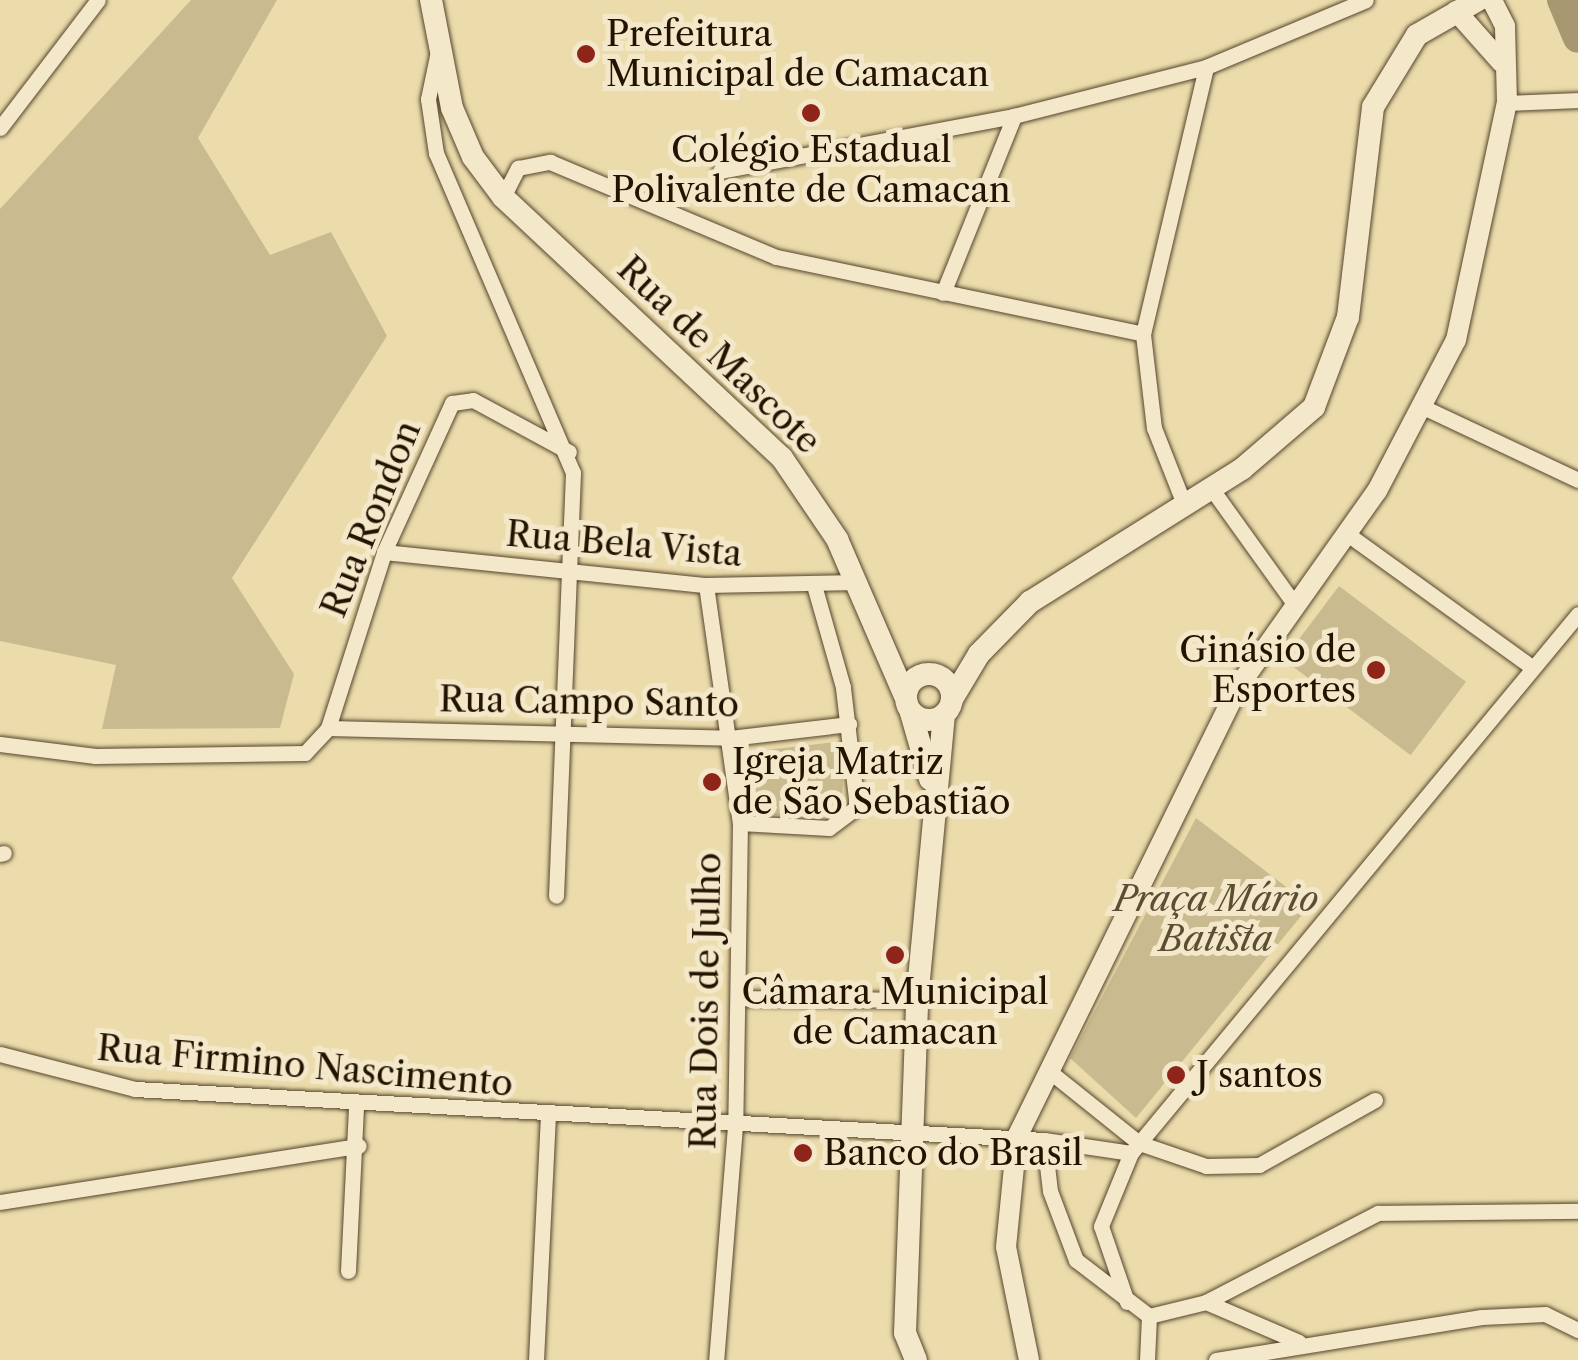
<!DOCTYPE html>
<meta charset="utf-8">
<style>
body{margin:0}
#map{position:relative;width:1578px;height:1360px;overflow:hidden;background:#ecdcac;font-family:"Libre Caslon Text",serif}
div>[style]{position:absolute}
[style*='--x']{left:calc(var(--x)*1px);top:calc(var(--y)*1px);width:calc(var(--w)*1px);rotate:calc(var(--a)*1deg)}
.green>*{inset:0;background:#caba8f;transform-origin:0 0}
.river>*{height:30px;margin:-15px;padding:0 15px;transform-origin:15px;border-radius:15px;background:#a89872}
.roads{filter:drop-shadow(0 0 2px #55452b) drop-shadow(0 0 2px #55452b)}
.minor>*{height:15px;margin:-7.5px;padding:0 7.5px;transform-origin:7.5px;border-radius:7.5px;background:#f3e8c9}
.tertiary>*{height:20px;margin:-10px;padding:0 10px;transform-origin:10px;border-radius:10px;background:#f3e8c9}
.secondary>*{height:22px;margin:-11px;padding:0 11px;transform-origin:11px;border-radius:11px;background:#f3e8c9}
.secondary>.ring{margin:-11px;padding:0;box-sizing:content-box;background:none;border:22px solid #f3e8c9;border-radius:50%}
.dots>*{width:28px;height:28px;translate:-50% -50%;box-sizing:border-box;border:5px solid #f3e8c9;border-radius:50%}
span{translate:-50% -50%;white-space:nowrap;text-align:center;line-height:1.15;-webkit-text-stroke:10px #f3e8c9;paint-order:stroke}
.poi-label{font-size:35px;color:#231300}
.left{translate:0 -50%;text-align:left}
.right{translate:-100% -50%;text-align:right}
.street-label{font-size:35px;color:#231300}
.park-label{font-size:35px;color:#5d4d32;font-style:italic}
</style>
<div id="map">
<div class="green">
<div style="clip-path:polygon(191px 0,277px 0,198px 138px,270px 255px,331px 232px,387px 336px,232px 578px,294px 674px,280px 728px,102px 729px,116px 665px,0 641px,0 209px)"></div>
<div style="left:1339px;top:586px;width:159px;height:92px;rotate:37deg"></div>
<div style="clip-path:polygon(844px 741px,842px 807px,828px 817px,755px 814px,758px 751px)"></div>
<div style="clip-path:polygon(1196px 818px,1310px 905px,1136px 1118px,1070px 1058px)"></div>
</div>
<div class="river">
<div style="--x:1562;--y:0;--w:41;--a:67.2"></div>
</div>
<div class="roads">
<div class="minor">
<div style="--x:437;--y:56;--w:44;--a:101.8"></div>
<div style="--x:428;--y:99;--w:55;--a:81.6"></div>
<div style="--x:436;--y:153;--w:348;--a:66.8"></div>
<div style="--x:573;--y:473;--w:423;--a:92.3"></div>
<div style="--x:1507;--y:103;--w:71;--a:-2.4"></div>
<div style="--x:0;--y:128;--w:161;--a:-52.6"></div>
<div style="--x:720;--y:171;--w:299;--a:-10.6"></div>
<div style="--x:1014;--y:116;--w:198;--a:-14.3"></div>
<div style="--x:1206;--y:67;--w:173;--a:-22.7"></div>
<div style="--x:503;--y:197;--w:33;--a:-63"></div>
<div style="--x:518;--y:168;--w:33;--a:-11"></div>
<div style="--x:550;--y:162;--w:245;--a:22.8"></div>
<div style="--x:776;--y:257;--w:375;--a:11.8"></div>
<div style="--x:943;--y:293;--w:191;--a:-68.1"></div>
<div style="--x:1425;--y:408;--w:169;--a:25.2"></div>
<div style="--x:1211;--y:488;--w:144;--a:54.3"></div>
<div style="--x:1184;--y:504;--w:82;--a:-111.5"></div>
<div style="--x:1154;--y:428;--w:95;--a:-96.7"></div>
<div style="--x:1143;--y:334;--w:274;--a:-76.7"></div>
<div style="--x:1346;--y:533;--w:229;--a:35.8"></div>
<div style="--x:384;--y:552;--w:324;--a:5.9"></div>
<div style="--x:706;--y:585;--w:152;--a:-1.1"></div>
<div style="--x:706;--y:585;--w:240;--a:81.9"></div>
<div style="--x:740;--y:823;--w:303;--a:90.9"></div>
<div style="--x:735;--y:1126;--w:235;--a:94.6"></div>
<div style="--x:328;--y:728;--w:402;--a:1.4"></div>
<div style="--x:730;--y:738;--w:120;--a:-6.7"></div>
<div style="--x:0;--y:744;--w:96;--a:7.2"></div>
<div style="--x:95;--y:756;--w:210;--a:-0.8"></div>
<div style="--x:305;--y:753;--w:34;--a:-47"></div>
<div style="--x:328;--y:728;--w:185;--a:-72.3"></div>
<div style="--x:384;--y:552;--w:164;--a:-65.5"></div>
<div style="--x:452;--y:403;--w:21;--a:-8"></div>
<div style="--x:473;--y:400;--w:109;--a:28.4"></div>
<div style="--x:740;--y:823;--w:89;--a:3.2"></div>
<div style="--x:829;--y:828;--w:35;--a:-37"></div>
<div style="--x:857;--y:807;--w:121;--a:-96.7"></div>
<div style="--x:843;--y:687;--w:102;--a:-105.9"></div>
<div style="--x:0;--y:854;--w:4;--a:-14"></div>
<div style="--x:738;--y:998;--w:179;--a:0.6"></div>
<div style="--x:0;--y:1054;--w:139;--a:14.5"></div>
<div style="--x:135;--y:1089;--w:910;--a:3.21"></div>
<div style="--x:1044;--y:1140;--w:51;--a:83.3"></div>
<div style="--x:1050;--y:1191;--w:74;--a:69.4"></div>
<div style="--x:1076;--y:1260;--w:92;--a:37.5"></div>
<div style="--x:1149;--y:1316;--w:59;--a:-13.8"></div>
<div style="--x:1206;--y:1302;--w:194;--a:-27.4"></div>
<div style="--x:1378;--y:1213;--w:200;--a:-0.6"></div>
<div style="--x:1049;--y:1071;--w:115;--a:38.7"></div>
<div style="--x:1139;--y:1143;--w:71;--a:18.9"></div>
<div style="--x:1206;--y:1166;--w:53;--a:-1.1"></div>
<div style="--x:1259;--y:1165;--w:133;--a:-29.3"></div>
<div style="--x:1044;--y:1140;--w:88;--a:8.5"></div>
<div style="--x:0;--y:1202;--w:363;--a:-8.9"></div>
<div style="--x:348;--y:1271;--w:165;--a:-87.2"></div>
<div style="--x:1127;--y:1302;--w:80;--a:-108.9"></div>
<div style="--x:1101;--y:1226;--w:79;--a:-67.7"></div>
<div style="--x:1131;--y:1153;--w:700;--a:-50.33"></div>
<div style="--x:1206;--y:1302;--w:101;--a:23.3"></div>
<div style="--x:536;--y:1360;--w:246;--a:-87.2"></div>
<div style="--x:1147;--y:1360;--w:44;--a:-87.4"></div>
<div style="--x:1216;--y:1360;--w:269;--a:-9.2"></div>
<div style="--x:1482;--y:1317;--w:63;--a:-2.7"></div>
<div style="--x:1545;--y:1314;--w:37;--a:26"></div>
</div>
<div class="tertiary">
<div style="--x:1456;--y:11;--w:69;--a:48.5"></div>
<div style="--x:1029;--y:1360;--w:115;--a:-101.5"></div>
<div style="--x:1006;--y:1247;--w:111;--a:-84.3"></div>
<div style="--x:1017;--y:1137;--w:501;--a:-63.84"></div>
<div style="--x:1238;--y:687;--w:240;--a:-54.7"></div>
<div style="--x:1377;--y:491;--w:170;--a:-62.4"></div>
<div style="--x:1456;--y:340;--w:242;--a:-77.9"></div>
<div style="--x:1507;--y:103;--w:77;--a:-91.5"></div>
<div style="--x:1505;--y:26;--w:29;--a:-117"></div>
</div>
<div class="secondary">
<div style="--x:431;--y:0;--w:110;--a:79"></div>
<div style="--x:452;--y:108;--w:53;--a:66.8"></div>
<div style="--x:473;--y:157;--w:50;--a:53.1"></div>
<div style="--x:503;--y:197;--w:382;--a:43.1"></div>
<div style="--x:782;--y:458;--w:98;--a:55.8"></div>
<div style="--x:837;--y:539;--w:171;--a:66.6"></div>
<div class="ring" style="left:906px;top:674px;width:24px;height:24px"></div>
<div style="--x:952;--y:699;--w:52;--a:-59"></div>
<div style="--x:979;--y:654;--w:73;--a:-45.6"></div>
<div style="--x:1030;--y:602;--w:250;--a:-32.1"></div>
<div style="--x:1242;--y:469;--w:95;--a:-40.7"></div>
<div style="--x:1314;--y:407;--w:96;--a:-69.3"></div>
<div style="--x:1348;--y:317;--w:211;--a:-83.2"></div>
<div style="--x:1373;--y:107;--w:84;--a:-58.6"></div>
<div style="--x:1417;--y:35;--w:70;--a:-29.8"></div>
<div style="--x:911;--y:713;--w:69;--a:73.9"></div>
<div style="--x:916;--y:1360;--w:29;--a:-112"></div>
<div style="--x:905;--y:1333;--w:333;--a:-87.9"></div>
<div style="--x:917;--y:1000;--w:286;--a:-84.6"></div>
</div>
</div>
<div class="dots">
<div style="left:586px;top:54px;background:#8f2418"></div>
<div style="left:811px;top:113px;background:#8f2418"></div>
<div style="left:1376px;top:670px;background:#8f2418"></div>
<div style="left:712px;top:782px;background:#8f2418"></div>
<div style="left:895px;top:955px;background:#8f2418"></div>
<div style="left:1176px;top:1075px;background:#8f2418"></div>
<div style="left:803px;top:1153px;background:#8f2418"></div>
</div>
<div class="poi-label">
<span class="left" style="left:606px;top:54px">Prefeitura<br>Municipal de Camacan</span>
<span style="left:811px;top:170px">Colégio Estadual<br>Polivalente de Camacan</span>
<span class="right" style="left:1356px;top:670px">Ginásio de<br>Esportes</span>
<span class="left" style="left:732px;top:782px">Igreja Matriz<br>de São Sebastião</span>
<span style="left:895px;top:1012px">Câmara Municipal<br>de Camacan</span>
<span class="left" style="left:1196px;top:1075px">J santos</span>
<span class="left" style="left:823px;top:1153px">Banco do Brasil</span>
</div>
<div class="street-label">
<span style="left:719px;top:355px;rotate:44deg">Rua de Mascote</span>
<span style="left:371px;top:519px;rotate:-68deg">Rua Rondon</span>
<span style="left:624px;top:544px;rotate:5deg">Rua Bela Vista</span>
<span style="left:589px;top:702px;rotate:1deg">Rua Campo Santo</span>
<span style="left:706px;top:1001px;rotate:-89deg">Rua Dois de Julho</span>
<span style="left:305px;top:1066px;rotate:5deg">Rua Firmino Nascimento</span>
</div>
<div class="park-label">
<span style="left:1216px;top:919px">Praça Mário<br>Batista</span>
</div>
</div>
